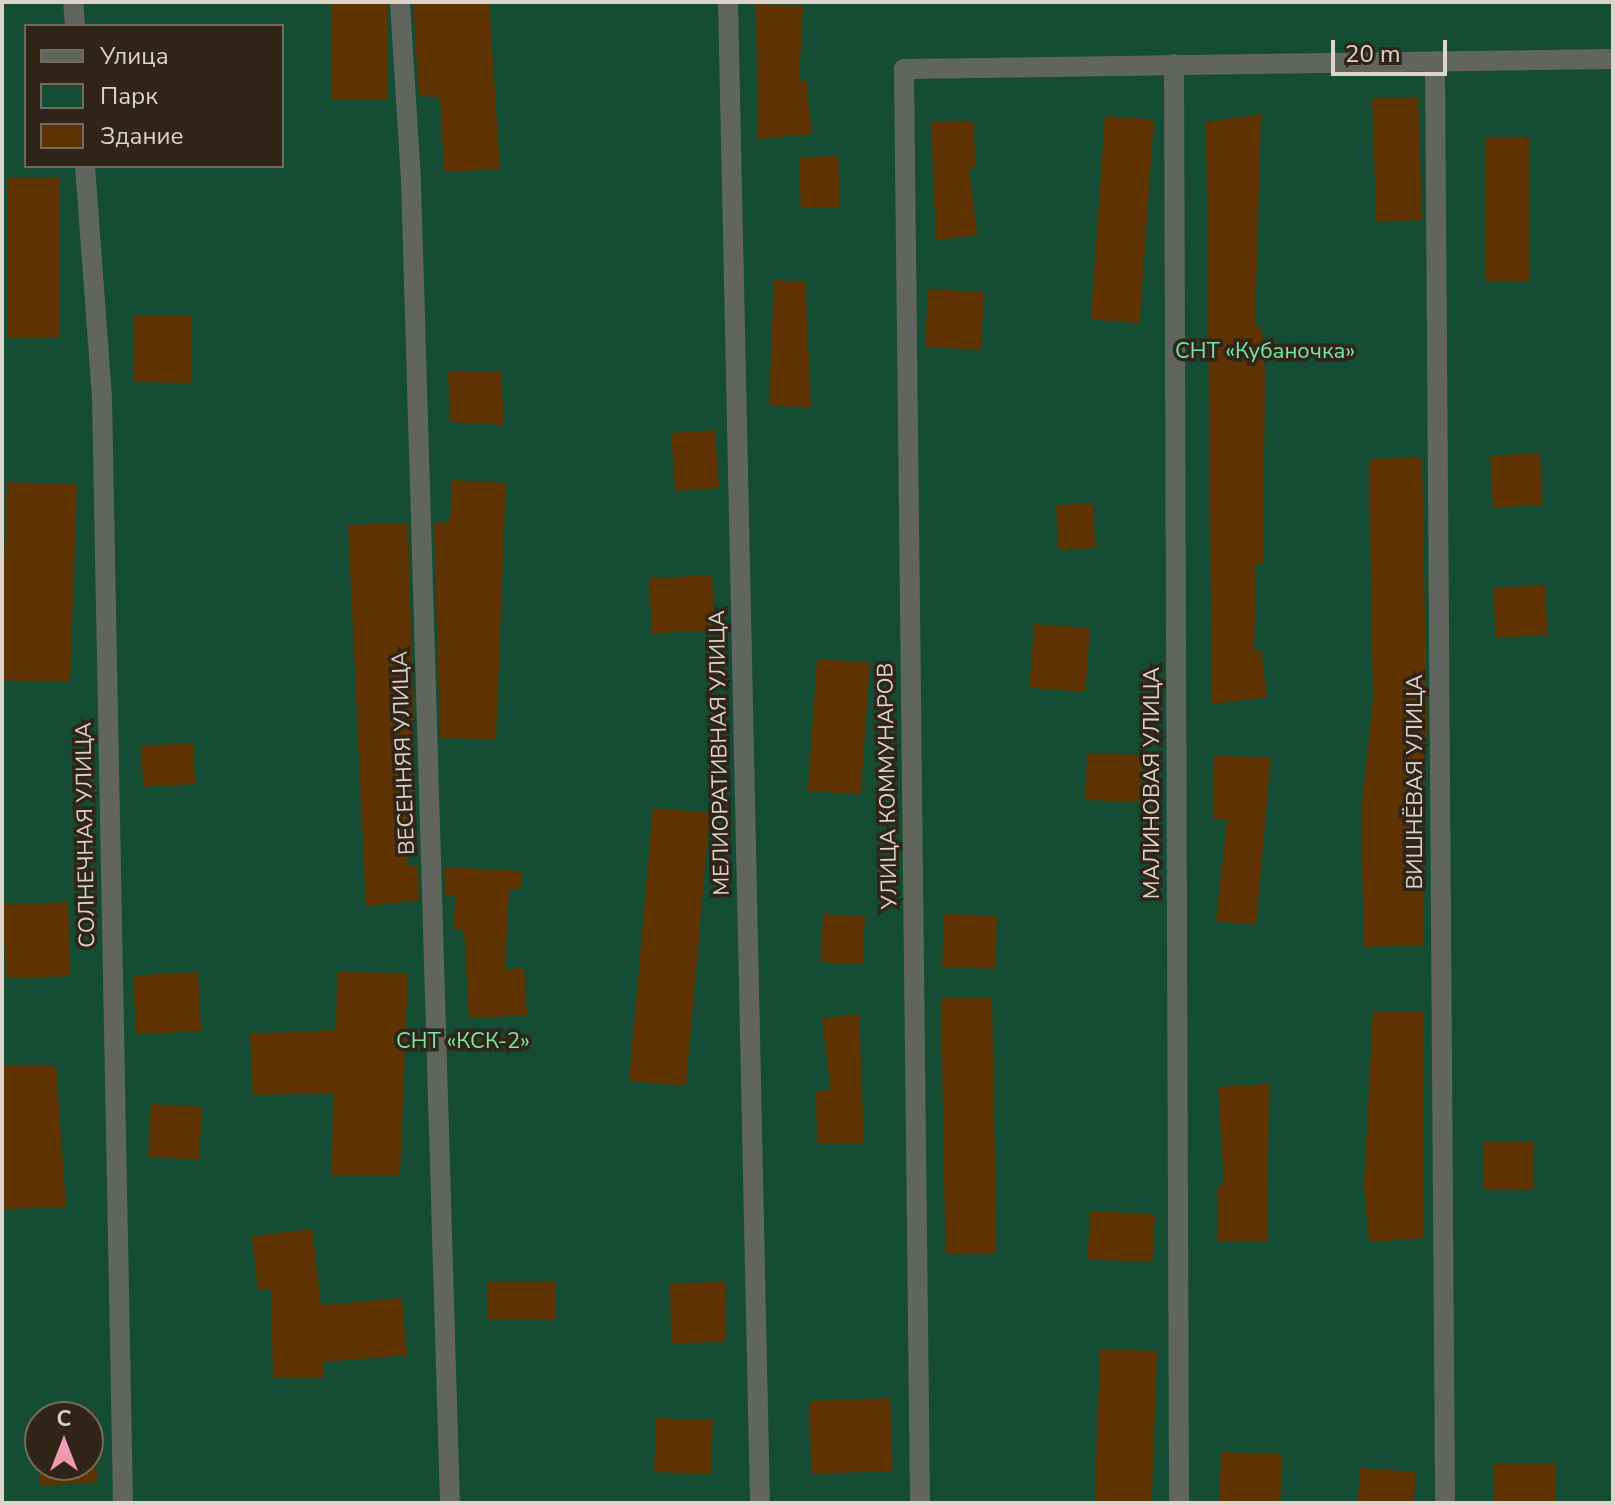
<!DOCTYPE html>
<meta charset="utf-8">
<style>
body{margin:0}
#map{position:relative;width:1615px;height:1505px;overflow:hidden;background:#3b2e22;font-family:"Nunito Sans",sans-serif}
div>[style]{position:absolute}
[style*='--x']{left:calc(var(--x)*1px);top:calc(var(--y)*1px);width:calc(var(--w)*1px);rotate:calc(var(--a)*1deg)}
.green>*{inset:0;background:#144d33}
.building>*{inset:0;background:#603303;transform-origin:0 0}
.minor>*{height:20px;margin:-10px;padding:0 10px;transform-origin:10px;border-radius:10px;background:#60655e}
span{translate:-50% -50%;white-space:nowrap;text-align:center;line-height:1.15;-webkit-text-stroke:7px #312418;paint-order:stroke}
.park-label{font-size:22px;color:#72e7ac}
.street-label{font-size:22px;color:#dcd3cb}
.frame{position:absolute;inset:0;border:4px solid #dcd3cb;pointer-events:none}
.legend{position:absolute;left:24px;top:24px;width:260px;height:144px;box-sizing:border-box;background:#312418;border:2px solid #756a60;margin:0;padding:10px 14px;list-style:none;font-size:24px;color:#dcd3cb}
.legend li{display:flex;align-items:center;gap:16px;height:40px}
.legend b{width:40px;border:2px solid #756a60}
.north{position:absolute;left:24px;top:1401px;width:80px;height:80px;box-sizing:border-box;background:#312418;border:2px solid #756a60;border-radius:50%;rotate:0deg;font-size:22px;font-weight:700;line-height:32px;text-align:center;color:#dcd3cb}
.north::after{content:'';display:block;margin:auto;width:28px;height:36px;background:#f19ab2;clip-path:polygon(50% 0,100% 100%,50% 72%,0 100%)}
.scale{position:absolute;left:1331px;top:40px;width:116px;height:36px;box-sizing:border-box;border:4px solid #dcd3cb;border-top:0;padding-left:10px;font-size:24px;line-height:28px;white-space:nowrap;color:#dcd3cb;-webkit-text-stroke:6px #312418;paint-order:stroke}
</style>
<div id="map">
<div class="green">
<div style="clip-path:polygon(evenodd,2px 2px,1613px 2px,1613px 1503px,2px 1503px,2px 2px,26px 26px,282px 26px,282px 166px,26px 166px,26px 26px,2px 2px,40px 1417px,88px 1417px,88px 1465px,40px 1465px,40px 1417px)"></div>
</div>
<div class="building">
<div style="left:331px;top:2px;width:56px;height:98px"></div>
<div style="clip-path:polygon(413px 2px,489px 2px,500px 169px,444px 172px,440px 97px,419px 96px)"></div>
<div style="clip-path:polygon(756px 4px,803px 6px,799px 81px,806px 80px,812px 134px,758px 139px)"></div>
<div style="left:1418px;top:97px;width:123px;height:46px;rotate:88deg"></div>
<div style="clip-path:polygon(1261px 114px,1255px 328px,1262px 328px,1265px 377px,1263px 563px,1256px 563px,1254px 651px,1261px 650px,1267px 697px,1212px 704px,1206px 122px)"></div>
<div style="left:1105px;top:116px;width:49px;height:204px;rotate:4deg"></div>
<div style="clip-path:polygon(974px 121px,975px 168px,969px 168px,977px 235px,936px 240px,931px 122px)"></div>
<div style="left:1485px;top:138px;width:44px;height:144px"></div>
<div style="left:838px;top:156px;width:51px;height:39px;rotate:88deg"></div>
<div style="left:7px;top:178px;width:53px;height:160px"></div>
<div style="clip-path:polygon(774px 280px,805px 282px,811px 407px,769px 406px)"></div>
<div style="left:928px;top:289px;width:56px;height:58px;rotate:3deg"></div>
<div style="left:134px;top:315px;width:58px;height:67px;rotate:1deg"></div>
<div style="clip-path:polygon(448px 372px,501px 372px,504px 425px,450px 422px)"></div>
<div style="left:715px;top:430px;width:58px;height:44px;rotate:86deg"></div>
<div style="left:1540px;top:453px;width:52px;height:50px;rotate:87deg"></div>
<div style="clip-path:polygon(1422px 457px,1427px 729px,1422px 782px,1416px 781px,1416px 890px,1423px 890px,1423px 945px,1364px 947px,1361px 812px,1373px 700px,1369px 459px)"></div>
<div style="clip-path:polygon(452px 480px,506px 483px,496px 739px,440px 738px,434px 523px,450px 522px)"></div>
<div style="left:7px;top:482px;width:70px;height:198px;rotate:2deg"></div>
<div style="left:1093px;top:503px;width:45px;height:37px;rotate:87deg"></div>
<div style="clip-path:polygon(408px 523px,414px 738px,407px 865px,418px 866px,419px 900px,366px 906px,348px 525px)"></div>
<div style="left:712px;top:575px;width:55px;height:63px;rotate:87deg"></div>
<div style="left:1545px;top:585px;width:50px;height:52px;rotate:87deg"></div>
<div style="left:1034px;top:624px;width:56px;height:64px;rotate:4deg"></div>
<div style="left:817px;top:659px;width:53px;height:132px;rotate:4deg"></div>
<div style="left:193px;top:743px;width:41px;height:52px;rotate:87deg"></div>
<div style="left:1087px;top:753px;width:55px;height:47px;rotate:2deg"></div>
<div style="clip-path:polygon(1214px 756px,1271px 757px,1256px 925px,1216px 921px,1227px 820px,1213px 820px)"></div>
<div style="left:653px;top:808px;width:57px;height:274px;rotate:5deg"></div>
<div style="clip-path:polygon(444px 867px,522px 871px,522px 888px,509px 890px,505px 969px,524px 968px,527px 1015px,469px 1018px,464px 929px,454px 929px,455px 896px,445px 897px)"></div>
<div style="left:68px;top:902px;width:74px;height:65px;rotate:88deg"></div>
<div style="left:823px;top:914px;width:42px;height:48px;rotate:3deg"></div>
<div style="left:944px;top:914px;width:53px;height:53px;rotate:2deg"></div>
<div style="left:198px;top:972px;width:59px;height:65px;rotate:87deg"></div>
<div style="clip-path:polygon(337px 972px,408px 973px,400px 1176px,332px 1175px,333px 1093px,253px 1095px,250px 1034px,336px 1030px)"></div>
<div style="left:992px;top:997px;width:256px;height:51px;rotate:89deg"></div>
<div style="clip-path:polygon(1373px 1011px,1424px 1011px,1423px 1238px,1369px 1242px,1364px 1185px)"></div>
<div style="clip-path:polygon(859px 1014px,864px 1143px,817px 1144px,816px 1091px,831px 1090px,822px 1018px)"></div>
<div style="clip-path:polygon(56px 1065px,66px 1207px,2px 1209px,2px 1066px)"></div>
<div style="clip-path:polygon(1269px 1084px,1267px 1241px,1218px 1241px,1217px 1186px,1224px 1185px,1218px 1087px)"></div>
<div style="left:151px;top:1104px;width:51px;height:53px;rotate:3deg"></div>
<div style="left:1484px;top:1141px;width:49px;height:49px"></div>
<div style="left:1090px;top:1211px;width:65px;height:48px;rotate:3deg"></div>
<div style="clip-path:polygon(312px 1229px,321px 1305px,402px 1298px,407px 1355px,323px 1362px,323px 1377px,273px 1378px,271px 1289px,258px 1290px,252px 1236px)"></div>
<div style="left:487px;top:1282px;width:69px;height:38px"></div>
<div style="left:725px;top:1282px;width:60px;height:55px;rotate:89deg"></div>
<div style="left:1157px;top:1351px;width:152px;height:57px;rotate:92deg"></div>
<div style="left:890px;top:1398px;width:73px;height:81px;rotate:88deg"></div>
<div style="clip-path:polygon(evenodd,94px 1410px,97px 1482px,40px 1486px,37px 1413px,94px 1410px,40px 1417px,88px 1417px,88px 1465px,40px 1465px,40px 1417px)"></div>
<div style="left:656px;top:1418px;width:57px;height:54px;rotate:2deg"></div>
<div style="left:1221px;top:1452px;width:61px;height:51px;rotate:2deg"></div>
<div style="left:1494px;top:1463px;width:62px;height:40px;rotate:1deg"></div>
<div style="left:1360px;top:1468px;width:56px;height:35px;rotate:4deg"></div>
</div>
<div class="minor">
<div style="--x:73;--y:2;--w:24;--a:85"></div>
<div style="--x:400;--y:2;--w:180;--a:86.5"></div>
<div style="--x:411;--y:182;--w:1322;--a:88.31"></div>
<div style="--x:728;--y:2;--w:1501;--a:88.78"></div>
<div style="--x:1435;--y:61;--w:1442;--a:89.6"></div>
<div style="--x:1174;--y:64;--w:1439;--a:89.8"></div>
<div style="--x:85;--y:166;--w:233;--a:85.8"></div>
<div style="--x:102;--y:398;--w:1105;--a:88.91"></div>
<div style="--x:920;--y:1503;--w:1434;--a:-90.64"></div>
<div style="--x:904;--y:69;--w:709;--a:-0.81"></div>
</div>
<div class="park-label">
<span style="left:1265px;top:352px">СНТ «Кубаночка»</span>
<span style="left:463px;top:1042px">СНТ «КСК-2»</span>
</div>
<div class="street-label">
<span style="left:404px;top:753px;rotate:-92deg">ВЕСЕННЯЯ УЛИЦА</span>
<span style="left:720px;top:753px;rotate:-91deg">МЕЛИОРАТИВНАЯ УЛИЦА</span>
<span style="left:1416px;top:782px;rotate:-90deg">ВИШНЁВАЯ УЛИЦА</span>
<span style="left:1153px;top:783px;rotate:-90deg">МАЛИНОВАЯ УЛИЦА</span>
<span style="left:888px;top:786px;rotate:-91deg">УЛИЦА КОММУНАРОВ</span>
<span style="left:86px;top:835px;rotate:-91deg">СОЛНЕЧНАЯ УЛИЦА</span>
</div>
<div class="frame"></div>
<ul class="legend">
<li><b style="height:10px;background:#60655e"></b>Улица</li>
<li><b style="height:22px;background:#144d33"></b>Парк</li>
<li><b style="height:22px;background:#603303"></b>Здание</li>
</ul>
<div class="north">С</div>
<div class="scale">20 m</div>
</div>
